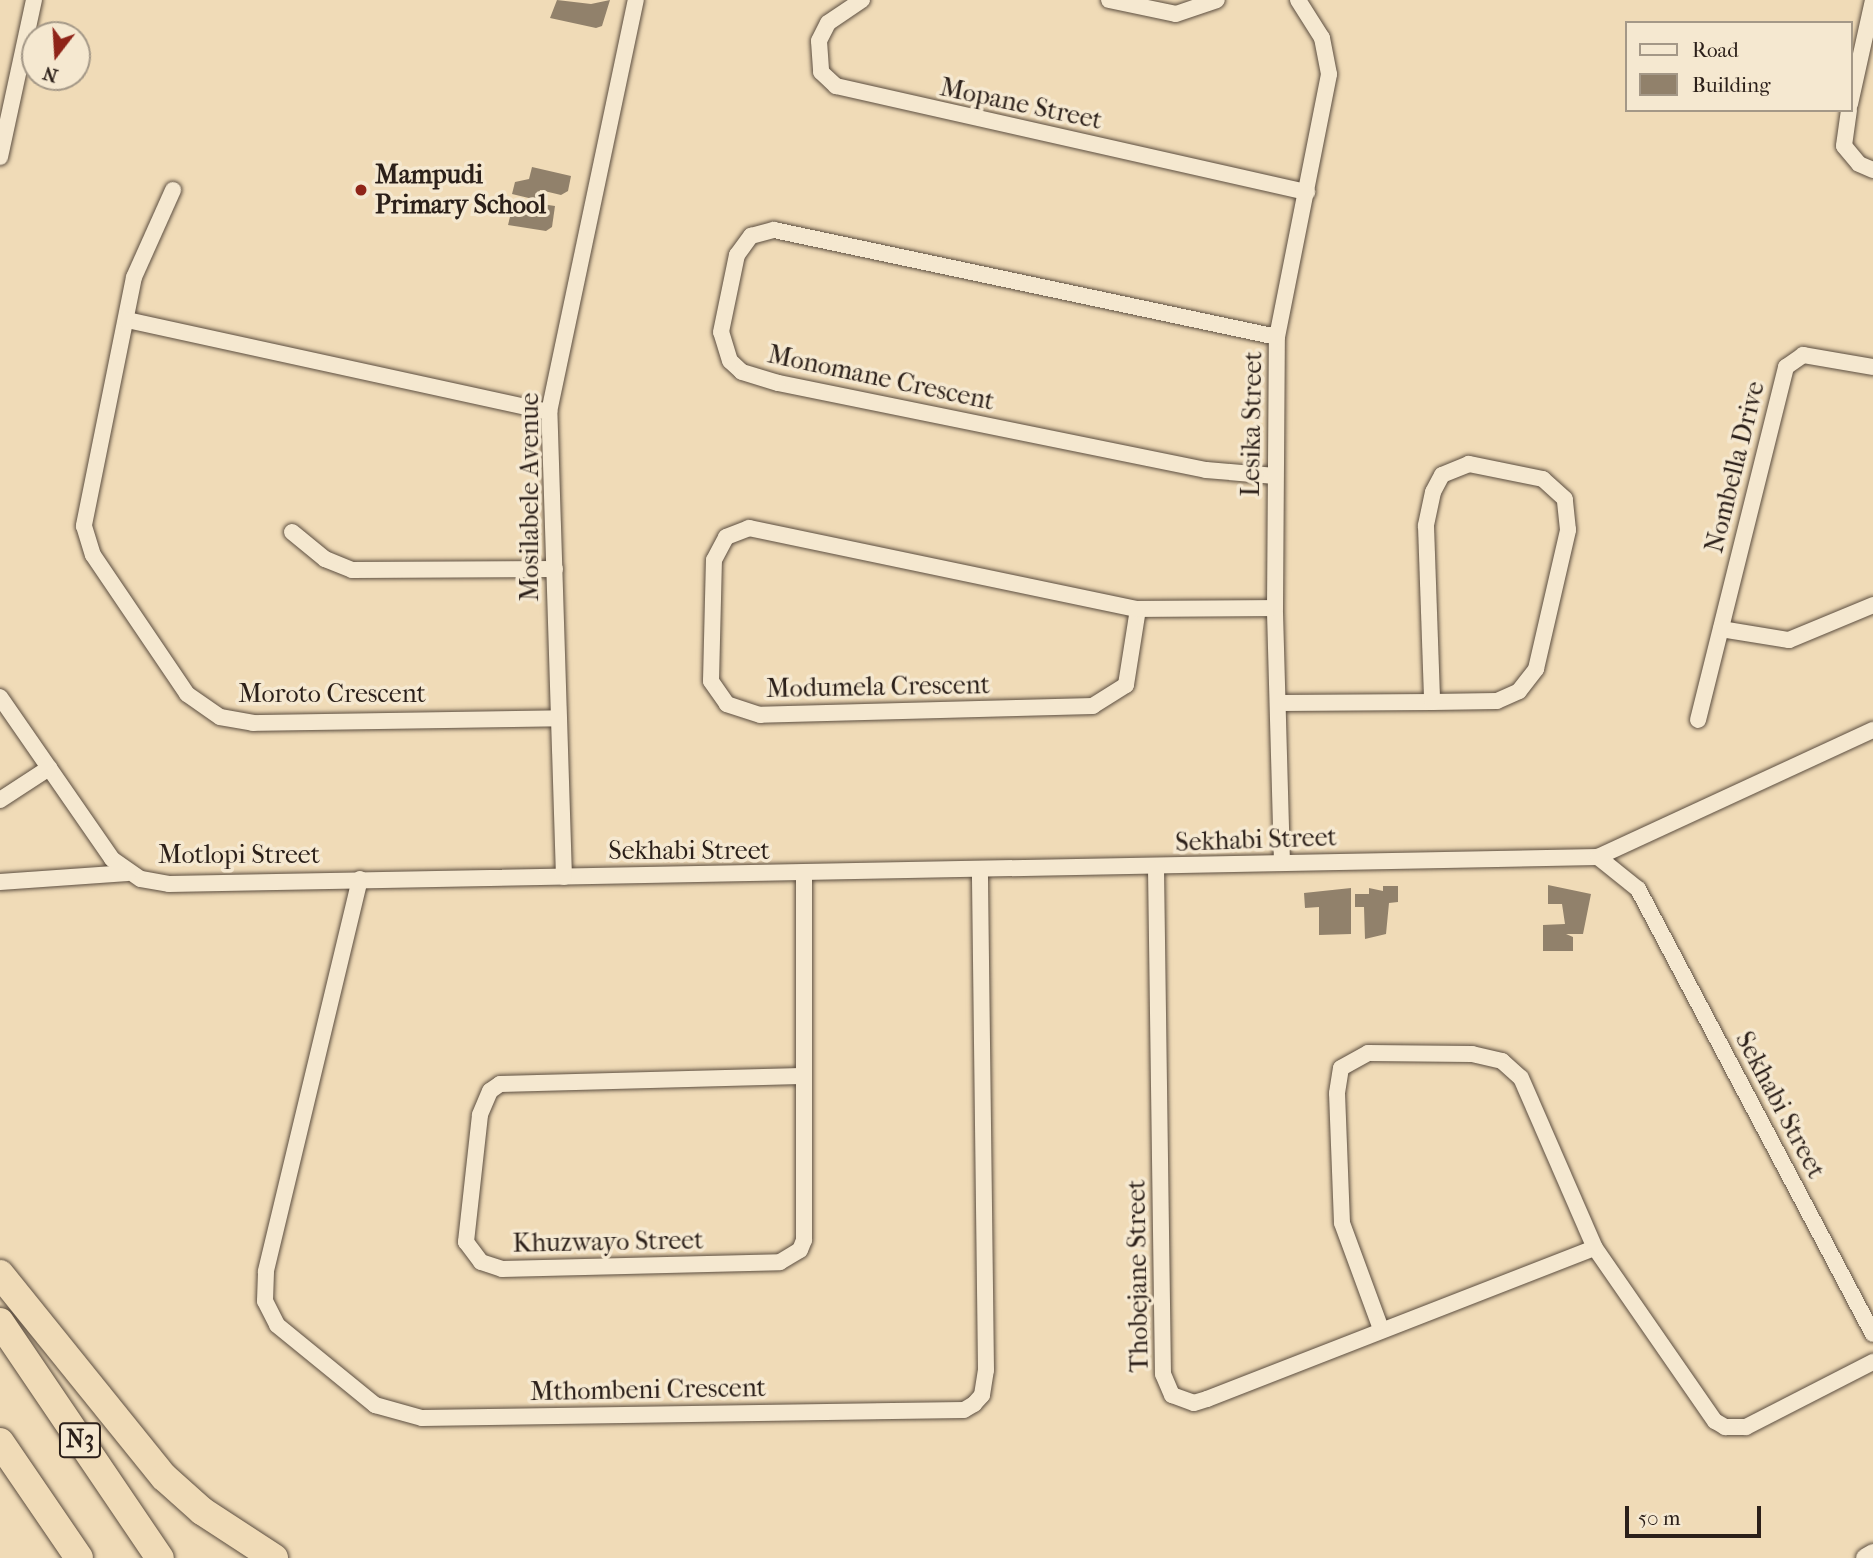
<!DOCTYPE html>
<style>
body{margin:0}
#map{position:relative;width:1873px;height:1558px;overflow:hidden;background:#f0dbb7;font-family:"IM FELL French Canon",serif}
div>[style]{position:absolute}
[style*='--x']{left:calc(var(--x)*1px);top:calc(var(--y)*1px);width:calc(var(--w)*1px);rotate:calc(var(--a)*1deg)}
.building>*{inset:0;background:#91816b}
.roads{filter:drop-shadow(0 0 2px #5c4e40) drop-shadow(0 0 2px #5c4e40)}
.street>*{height:16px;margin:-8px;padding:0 8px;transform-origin:8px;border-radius:8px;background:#f5e8d0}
.secondary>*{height:21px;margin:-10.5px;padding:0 10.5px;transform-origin:10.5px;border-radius:10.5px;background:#f5e8d0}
.highway>*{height:28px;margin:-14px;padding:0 14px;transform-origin:14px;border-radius:14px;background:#f0dbb7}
.dots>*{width:19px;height:19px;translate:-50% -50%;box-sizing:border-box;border:4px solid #f5e8d0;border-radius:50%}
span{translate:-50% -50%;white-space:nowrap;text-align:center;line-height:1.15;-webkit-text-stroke:7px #f5e8d0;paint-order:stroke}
.shield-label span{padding:2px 5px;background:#f5e8d0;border:2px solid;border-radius:5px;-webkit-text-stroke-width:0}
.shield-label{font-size:24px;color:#2b1f19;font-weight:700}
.street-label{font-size:26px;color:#2b1f19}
.poi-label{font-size:26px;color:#2b1f19;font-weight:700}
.left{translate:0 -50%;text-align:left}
.legend{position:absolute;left:1625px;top:21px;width:228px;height:91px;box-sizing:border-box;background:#f5e8d0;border:2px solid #a49887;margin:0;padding:9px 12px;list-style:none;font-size:21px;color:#2b1f19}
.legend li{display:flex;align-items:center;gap:14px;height:35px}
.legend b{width:35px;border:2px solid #a49887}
.north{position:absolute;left:21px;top:21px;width:70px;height:70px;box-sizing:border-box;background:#f5e8d0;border:2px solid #a49887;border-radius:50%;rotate:197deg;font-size:19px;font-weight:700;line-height:28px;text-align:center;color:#2b1f19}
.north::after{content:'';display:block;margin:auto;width:24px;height:32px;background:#8f2418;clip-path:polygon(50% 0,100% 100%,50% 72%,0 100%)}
.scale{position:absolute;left:1625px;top:1506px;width:136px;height:32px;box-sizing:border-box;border:4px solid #2b1f19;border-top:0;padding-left:9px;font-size:21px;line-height:24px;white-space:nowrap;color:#2b1f19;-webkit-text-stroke:5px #f5e8d0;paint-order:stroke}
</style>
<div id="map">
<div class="building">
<div style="clip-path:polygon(557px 0,591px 4px,610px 0,602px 26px,596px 28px,550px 18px)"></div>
<div style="clip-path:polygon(532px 167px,571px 176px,568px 191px,561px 195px,540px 190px,537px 200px,512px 194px,515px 182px,529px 179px)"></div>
<div style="clip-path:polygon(514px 200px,555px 206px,552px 227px,546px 231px,508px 225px)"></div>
<div style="clip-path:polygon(1548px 885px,1591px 894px,1583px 934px,1566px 934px,1573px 937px,1573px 951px,1543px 951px,1543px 925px,1565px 924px,1562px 904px,1548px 904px)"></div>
<div style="clip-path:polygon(1383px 886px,1398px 886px,1398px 902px,1389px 903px,1386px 934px,1365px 939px,1364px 907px,1355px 907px,1355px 894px,1369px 894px,1369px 888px,1383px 891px)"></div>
<div style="clip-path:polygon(1351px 888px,1351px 934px,1319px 935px,1319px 907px,1305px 908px,1304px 893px)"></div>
</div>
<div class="roads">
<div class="street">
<div style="--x:862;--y:0;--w:41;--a:145.9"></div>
<div style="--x:828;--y:23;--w:20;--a:117"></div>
<div style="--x:819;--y:41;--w:31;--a:86"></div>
<div style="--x:821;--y:72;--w:21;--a:43"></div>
<div style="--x:836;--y:86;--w:483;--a:12.7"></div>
<div style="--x:1109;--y:0;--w:68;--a:11.8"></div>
<div style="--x:1176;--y:14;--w:43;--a:-18.9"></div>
<div style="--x:1850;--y:104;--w:107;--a:-77.5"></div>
<div style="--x:1849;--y:110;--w:36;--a:98"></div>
<div style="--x:1844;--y:146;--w:23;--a:50"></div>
<div style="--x:1859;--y:164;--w:15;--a:23"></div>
<div style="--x:0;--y:157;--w:161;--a:-77.8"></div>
<div style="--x:173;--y:190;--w:95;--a:114.1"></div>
<div style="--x:134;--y:277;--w:254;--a:101.4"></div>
<div style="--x:84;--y:526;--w:30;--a:73"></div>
<div style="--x:93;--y:555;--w:168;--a:55.9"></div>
<div style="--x:187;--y:694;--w:40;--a:34.9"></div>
<div style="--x:220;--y:717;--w:34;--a:10"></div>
<div style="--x:253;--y:723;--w:302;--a:-0.9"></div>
<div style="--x:127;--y:320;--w:432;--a:12.3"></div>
<div style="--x:1275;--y:476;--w:69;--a:-175"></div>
<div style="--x:1206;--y:470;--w:437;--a:-168.5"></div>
<div style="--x:778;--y:383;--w:38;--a:-163"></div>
<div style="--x:742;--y:372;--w:16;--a:-137"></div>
<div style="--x:730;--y:361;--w:30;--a:-107"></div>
<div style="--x:721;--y:332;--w:79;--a:-78.3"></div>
<div style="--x:737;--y:255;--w:24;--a:-54"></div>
<div style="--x:751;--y:236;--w:24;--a:-15"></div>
<div style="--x:774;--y:230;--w:514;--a:12.01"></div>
<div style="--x:292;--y:532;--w:43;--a:39.3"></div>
<div style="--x:325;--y:559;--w:29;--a:22"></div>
<div style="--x:352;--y:570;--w:203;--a:-0.3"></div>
<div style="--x:1138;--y:609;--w:77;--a:99"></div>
<div style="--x:1126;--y:685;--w:39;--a:148"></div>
<div style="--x:1093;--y:706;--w:333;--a:178.5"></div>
<div style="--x:760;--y:715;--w:35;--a:-162"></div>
<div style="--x:727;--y:704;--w:28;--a:-125"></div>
<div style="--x:711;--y:681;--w:121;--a:-88.6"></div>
<div style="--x:714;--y:560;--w:26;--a:-62"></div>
<div style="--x:726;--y:537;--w:25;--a:-21"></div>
<div style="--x:749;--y:528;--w:397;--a:11.8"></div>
<div style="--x:1138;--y:609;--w:137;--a:-0.4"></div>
<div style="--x:1721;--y:629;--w:69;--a:9.2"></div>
<div style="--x:1789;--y:640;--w:91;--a:-22.6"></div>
<div style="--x:0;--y:697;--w:197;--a:55.3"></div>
<div style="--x:112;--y:859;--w:35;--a:35"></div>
<div style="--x:141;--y:879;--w:28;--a:10"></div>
<div style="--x:169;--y:884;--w:1429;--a:-1.08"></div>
<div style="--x:1598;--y:857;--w:51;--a:38.7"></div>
<div style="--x:1638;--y:889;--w:503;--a:62.16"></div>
<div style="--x:1279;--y:703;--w:153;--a:-0.4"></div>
<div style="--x:1432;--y:702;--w:65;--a:-0.9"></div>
<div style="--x:1497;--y:701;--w:24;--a:-24"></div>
<div style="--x:1519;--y:691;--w:28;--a:-52"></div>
<div style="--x:1536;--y:669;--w:143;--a:-77"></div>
<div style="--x:1568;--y:530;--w:31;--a:-96"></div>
<div style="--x:1565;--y:499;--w:30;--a:-138"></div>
<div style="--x:1543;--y:479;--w:76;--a:-168.5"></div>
<div style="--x:1469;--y:464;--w:29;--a:158"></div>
<div style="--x:1442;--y:475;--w:19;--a:118"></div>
<div style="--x:1433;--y:492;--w:35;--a:102"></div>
<div style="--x:1426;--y:526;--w:176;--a:88"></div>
<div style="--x:1698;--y:720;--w:364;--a:-76"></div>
<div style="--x:1786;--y:367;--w:21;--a:-35"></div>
<div style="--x:1803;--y:355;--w:71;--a:9.7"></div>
<div style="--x:0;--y:800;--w:59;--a:-33.1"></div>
<div style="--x:1598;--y:857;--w:303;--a:-24.8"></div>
<div style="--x:1282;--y:863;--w:255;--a:-91.6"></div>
<div style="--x:1275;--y:608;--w:271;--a:-89.6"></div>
<div style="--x:1277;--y:337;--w:268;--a:-78.8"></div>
<div style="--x:1329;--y:74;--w:37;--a:-101"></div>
<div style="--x:1322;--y:38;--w:45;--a:-122.3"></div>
<div style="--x:1156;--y:868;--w:506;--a:89.21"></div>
<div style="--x:1163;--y:1374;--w:23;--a:67"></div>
<div style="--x:1172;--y:1395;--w:23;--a:20"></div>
<div style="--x:1194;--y:1403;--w:14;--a:-17"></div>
<div style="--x:1207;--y:1399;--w:416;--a:-21.3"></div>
<div style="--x:564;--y:877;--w:465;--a:-91.8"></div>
<div style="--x:549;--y:412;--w:421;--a:-78.1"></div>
<div style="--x:360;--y:879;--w:404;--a:103.5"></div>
<div style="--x:266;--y:1272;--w:29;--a:92"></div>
<div style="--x:265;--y:1301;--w:27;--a:63"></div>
<div style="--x:277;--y:1325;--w:127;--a:39.2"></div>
<div style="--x:375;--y:1405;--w:49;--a:15.5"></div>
<div style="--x:422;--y:1418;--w:542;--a:-0.85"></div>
<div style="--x:964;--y:1410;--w:12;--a:-31"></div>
<div style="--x:974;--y:1404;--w:12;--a:-48"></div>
<div style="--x:982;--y:1395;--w:25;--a:-81"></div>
<div style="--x:986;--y:1370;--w:498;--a:-90.7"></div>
<div style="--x:0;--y:882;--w:128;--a:-4"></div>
<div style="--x:801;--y:1076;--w:301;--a:178.5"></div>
<div style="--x:500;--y:1084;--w:12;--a:145"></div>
<div style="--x:490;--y:1091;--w:26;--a:113"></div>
<div style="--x:480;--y:1115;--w:128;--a:96.3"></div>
<div style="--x:466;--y:1242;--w:25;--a:53"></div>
<div style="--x:481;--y:1262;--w:22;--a:18"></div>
<div style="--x:502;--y:1269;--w:278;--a:-1.4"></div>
<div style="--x:780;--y:1262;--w:23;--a:-31"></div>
<div style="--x:800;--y:1250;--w:11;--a:-68"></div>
<div style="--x:804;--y:1240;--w:365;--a:-90"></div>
<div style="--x:1381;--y:1329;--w:113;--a:-110.2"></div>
<div style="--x:1342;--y:1223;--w:130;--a:-92.2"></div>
<div style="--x:1337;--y:1093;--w:25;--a:-81"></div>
<div style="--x:1341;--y:1068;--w:31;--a:-29"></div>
<div style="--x:1368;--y:1053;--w:104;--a:0.6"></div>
<div style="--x:1472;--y:1054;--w:31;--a:13"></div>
<div style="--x:1502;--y:1061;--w:25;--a:42"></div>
<div style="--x:1521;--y:1078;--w:185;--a:66.5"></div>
<div style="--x:1595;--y:1248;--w:211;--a:55.3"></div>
<div style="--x:1715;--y:1421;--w:12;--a:31"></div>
<div style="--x:1725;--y:1427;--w:21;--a:0"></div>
<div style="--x:1746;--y:1427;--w:143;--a:-27.1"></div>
</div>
<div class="secondary">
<div style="--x:1866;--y:1558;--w:8;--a:-30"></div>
</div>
<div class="highway">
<div style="--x:0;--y:1274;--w:261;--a:51.1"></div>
<div style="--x:164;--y:1477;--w:51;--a:41.8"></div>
<div style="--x:202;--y:1511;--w:86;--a:33.1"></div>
<div style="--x:0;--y:1322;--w:285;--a:55.9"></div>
<div style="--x:0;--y:1442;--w:140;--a:55.7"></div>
</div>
</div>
<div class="dots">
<div style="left:361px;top:190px;background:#8f2418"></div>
</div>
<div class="shield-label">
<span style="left:80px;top:1440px">N3</span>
</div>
<div class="street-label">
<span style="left:1021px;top:104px;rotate:12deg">Mopane Street</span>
<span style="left:881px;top:378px;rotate:12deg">Monomane Crescent</span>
<span style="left:1252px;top:424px;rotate:-89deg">Lesika Street</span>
<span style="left:1735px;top:467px;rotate:-76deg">Nombella Drive</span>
<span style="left:530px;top:497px;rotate:-90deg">Mosilabele Avenue</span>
<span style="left:878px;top:687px;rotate:-1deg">Modumela Crescent</span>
<span style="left:332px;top:694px">Moroto Crescent</span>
<span style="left:1256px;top:840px;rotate:-2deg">Sekhabi Street</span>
<span style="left:689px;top:851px">Sekhabi Street</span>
<span style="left:239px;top:855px">Motlopi Street</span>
<span style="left:1780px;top:1105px;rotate:62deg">Sekhabi Street</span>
<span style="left:608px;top:1242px;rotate:-1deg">Khuzwayo Street</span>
<span style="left:1138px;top:1276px;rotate:-91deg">Thobejane Street</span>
<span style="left:648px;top:1390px;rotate:-1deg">Mthombeni Crescent</span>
</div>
<div class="poi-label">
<span class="left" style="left:375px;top:190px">Mampudi<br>Primary School</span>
</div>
<ul class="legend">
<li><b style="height:9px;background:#f5e8d0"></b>Road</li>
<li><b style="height:19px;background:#91816b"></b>Building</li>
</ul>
<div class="north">N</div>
<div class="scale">50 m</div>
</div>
